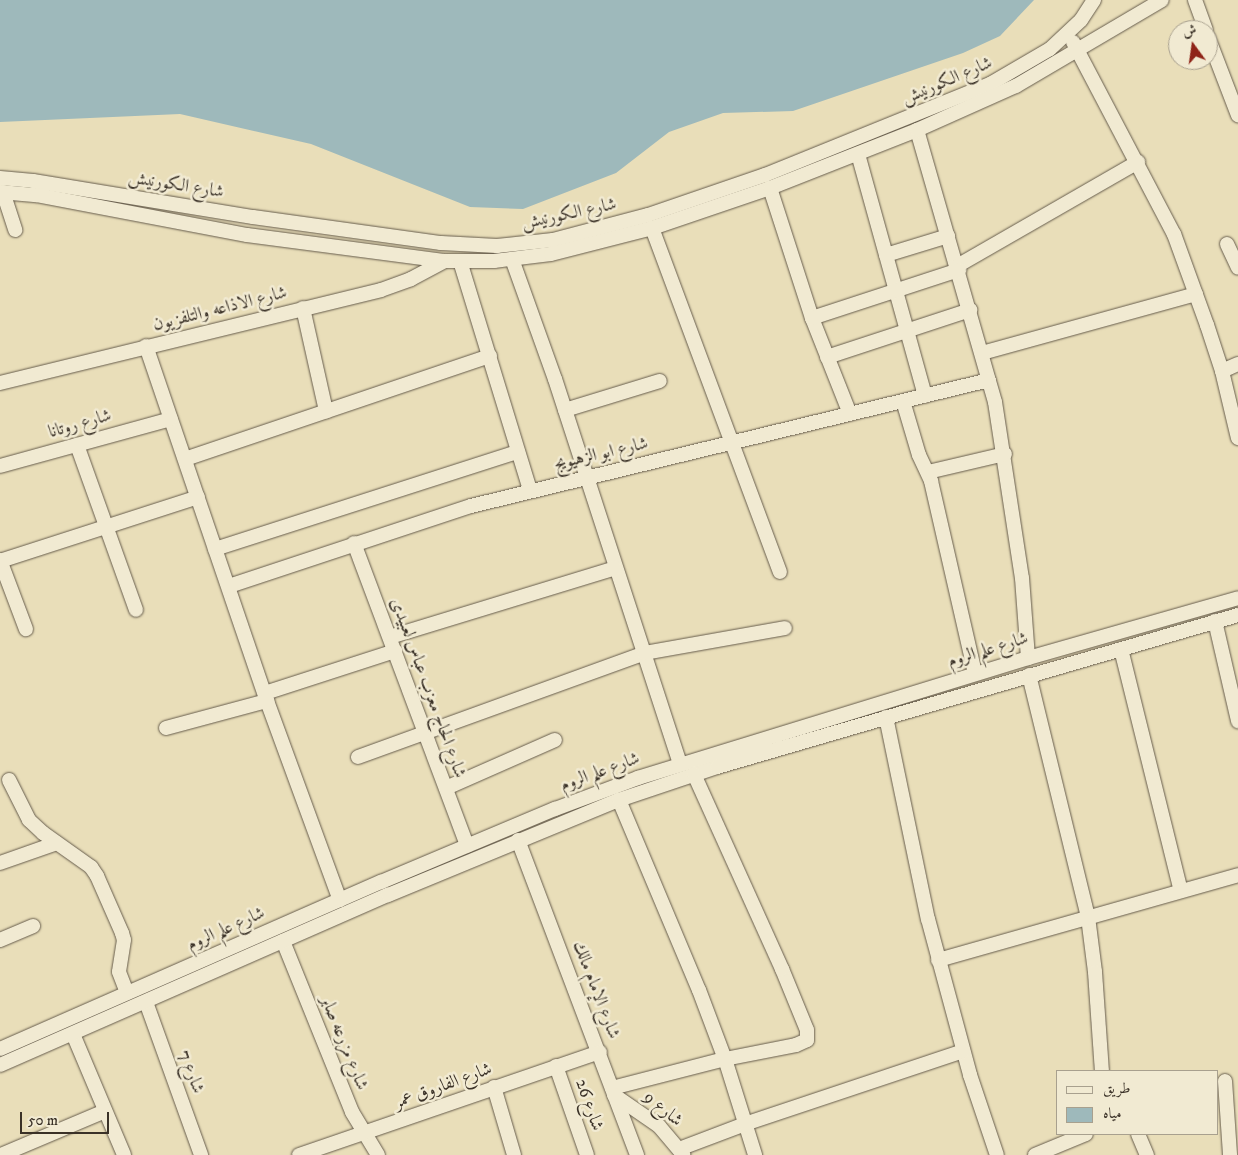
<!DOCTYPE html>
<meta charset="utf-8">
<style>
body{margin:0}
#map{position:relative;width:1238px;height:1155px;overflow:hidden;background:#e9deb9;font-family:"IM FELL DW Pica",Amiri,serif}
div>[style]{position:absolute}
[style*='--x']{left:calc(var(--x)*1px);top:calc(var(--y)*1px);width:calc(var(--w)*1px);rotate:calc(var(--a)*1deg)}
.water>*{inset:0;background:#9eb9bb}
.roads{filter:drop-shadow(0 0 1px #665c4c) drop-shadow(0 0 1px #665c4c)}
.minor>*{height:14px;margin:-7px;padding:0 7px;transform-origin:7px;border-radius:7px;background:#f1ead2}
span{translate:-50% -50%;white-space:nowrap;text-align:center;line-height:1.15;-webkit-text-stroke:5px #f1ead2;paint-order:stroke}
.street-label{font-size:18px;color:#3a3127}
.legend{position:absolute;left:1056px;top:1070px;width:162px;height:65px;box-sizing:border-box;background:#f1ead2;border:1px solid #a8a08e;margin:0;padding:6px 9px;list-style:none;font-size:15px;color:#3a3127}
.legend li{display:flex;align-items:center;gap:10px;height:25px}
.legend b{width:25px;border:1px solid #a8a08e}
.north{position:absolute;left:1168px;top:20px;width:50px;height:50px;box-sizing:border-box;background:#f1ead2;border:1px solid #a8a08e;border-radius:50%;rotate:346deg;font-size:14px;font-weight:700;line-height:20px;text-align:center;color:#3a3127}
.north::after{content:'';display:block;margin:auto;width:18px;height:22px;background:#8f2418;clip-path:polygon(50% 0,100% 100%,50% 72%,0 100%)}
.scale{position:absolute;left:20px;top:1112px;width:89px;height:22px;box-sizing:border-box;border:2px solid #3a3127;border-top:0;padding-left:6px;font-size:15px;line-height:18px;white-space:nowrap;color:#3a3127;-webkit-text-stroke:4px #f1ead2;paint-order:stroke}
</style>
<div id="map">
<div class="water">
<div style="clip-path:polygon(0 0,1034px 0,1000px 36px,963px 53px,793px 111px,723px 113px,669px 132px,616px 173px,523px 209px,470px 207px,311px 144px,180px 114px,0 122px)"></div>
</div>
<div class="roads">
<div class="minor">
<div style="--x:1195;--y:0;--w:32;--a:70"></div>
<div style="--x:1208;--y:37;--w:84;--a:69"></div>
<div style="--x:1073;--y:42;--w:217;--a:62.3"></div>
<div style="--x:1174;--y:234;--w:97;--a:70.1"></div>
<div style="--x:1207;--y:325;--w:48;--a:71.9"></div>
<div style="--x:1222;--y:371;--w:69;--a:76.6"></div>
<div style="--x:917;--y:130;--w:283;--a:74"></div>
<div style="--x:995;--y:402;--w:178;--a:81.3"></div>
<div style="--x:1022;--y:578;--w:80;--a:85.7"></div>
<div style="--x:858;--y:154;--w:251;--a:74.5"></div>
<div style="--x:0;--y:178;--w:33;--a:5"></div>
<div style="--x:33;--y:181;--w:223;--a:9.3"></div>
<div style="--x:253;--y:217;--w:190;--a:7.9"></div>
<div style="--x:441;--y:243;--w:56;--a:3.1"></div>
<div style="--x:497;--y:246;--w:56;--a:-6.1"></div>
<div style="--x:553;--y:240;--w:98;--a:-14.7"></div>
<div style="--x:648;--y:215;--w:124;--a:-18.9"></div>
<div style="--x:765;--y:175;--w:243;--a:-22"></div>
<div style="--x:990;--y:84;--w:69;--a:-30.3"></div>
<div style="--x:1050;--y:49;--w:42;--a:-43.1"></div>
<div style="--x:1081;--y:20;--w:24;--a:-57"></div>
<div style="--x:770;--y:188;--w:137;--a:72.1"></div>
<div style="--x:812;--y:318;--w:103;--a:68.4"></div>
<div style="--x:0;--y:192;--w:37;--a:5"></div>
<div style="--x:37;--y:195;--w:214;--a:10.8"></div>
<div style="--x:247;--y:235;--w:200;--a:7.5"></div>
<div style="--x:445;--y:261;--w:49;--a:0"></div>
<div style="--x:494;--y:261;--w:57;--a:-7"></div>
<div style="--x:551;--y:254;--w:104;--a:-14.4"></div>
<div style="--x:652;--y:228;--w:125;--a:-18.7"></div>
<div style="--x:770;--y:188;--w:158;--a:-21.5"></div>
<div style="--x:917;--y:130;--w:108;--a:-24"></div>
<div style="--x:1016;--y:86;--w:169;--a:-30.5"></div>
<div style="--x:3;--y:192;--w:40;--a:72"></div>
<div style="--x:652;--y:228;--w:367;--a:69.6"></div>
<div style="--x:1227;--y:244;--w:26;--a:65"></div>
<div style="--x:886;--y:255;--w:65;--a:-17"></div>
<div style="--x:512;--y:259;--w:127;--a:70.3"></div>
<div style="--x:555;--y:379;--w:404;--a:72"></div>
<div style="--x:460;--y:261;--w:239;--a:73"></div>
<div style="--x:957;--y:266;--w:209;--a:-29.9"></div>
<div style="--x:303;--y:308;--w:106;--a:77.4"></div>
<div style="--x:812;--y:318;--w:155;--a:-18.1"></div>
<div style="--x:146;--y:346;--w:375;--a:71.2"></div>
<div style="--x:267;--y:701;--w:212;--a:69.9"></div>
<div style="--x:982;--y:353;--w:222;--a:-15.4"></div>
<div style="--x:827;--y:357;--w:151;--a:-18.2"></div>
<div style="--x:1222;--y:371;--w:17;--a:-24"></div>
<div style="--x:0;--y:383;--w:392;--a:-13.7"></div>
<div style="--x:381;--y:290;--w:32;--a:-20"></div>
<div style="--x:411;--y:279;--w:38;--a:-28"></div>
<div style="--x:903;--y:401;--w:56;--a:73.5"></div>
<div style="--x:919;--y:455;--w:29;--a:65"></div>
<div style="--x:931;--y:481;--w:197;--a:77.1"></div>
<div style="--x:565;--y:410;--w:99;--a:-17"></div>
<div style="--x:77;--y:445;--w:175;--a:70.3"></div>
<div style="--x:185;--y:459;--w:322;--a:-18.7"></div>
<div style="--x:0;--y:466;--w:177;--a:-15.4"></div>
<div style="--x:928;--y:472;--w:79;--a:-13.2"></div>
<div style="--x:354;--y:543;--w:323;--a:69.5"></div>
<div style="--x:215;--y:549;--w:318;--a:-17.8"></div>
<div style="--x:0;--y:560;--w:74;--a:69.4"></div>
<div style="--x:0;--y:561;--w:208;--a:-17.9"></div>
<div style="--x:229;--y:586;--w:255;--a:-18.3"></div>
<div style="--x:471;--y:506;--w:533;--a:-13.67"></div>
<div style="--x:1215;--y:621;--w:103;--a:77"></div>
<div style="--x:390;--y:637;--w:235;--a:-17"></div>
<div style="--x:1121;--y:649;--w:249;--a:76.1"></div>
<div style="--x:1029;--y:675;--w:249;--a:76.3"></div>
<div style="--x:1088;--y:917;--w:55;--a:82.7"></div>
<div style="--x:1095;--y:972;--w:99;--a:86"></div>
<div style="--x:265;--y:693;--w:137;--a:-17.9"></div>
<div style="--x:886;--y:717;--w:206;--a:78.3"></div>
<div style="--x:928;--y:919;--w:162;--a:74.9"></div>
<div style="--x:970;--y:1075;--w:84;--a:71.4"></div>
<div style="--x:166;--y:728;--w:105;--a:-15"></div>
<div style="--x:358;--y:757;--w:305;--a:-19.9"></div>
<div style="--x:645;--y:653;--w:142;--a:-10.1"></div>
<div style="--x:9;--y:780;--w:45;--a:63.4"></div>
<div style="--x:29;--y:820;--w:19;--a:43"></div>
<div style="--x:43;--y:833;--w:59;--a:35.3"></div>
<div style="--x:91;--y:867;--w:11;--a:56"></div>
<div style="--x:97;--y:876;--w:62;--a:66.3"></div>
<div style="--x:122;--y:933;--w:7;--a:74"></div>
<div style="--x:124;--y:940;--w:32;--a:99"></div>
<div style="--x:119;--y:972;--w:22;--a:69"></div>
<div style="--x:446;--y:788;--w:119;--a:-23.8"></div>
<div style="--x:619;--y:800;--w:206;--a:67.2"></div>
<div style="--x:699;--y:990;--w:74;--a:69.4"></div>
<div style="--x:725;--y:1059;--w:101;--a:72.6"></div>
<div style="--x:518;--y:840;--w:337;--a:69.3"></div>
<div style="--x:0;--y:863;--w:60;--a:-19.3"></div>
<div style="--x:0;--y:940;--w:36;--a:-23"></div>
<div style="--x:283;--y:941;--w:184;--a:68"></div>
<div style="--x:352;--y:1112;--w:50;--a:58.8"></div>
<div style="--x:938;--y:960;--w:312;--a:-15.8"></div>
<div style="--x:146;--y:1002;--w:163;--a:70.2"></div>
<div style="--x:73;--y:1034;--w:131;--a:67.1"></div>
<div style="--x:0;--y:1049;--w:416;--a:-23.7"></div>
<div style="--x:381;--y:882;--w:189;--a:-22.8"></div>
<div style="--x:555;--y:809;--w:89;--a:-20.5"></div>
<div style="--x:638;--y:778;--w:408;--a:-17.1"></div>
<div style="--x:1028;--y:658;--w:218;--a:-15.9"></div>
<div style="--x:0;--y:1065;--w:424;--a:-23.7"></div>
<div style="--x:388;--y:895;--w:250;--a:-22.4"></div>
<div style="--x:619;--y:800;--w:103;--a:-18.6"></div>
<div style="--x:717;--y:767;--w:543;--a:-16.26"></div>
<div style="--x:556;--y:1066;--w:94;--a:70.8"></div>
<div style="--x:1225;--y:1081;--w:74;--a:86.1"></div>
<div style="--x:494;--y:1087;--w:71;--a:73.6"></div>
<div style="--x:612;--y:1088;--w:117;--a:-14.4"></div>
<div style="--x:725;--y:1059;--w:72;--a:-11.2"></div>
<div style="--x:796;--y:1045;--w:12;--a:-24"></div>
<div style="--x:807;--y:1040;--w:10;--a:-90"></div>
<div style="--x:807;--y:1030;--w:66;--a:-112.3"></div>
<div style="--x:782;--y:969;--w:214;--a:-114.3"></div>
<div style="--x:614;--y:1095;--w:55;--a:34.6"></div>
<div style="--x:659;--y:1126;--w:38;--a:50"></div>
<div style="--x:1138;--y:1134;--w:23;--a:67"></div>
<div style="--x:679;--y:1149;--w:71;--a:-20.7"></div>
<div style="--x:745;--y:1124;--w:230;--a:-18.5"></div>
<div style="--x:1;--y:1155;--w:113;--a:-22.9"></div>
<div style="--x:299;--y:1155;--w:318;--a:-18.9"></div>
<div style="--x:1035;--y:1155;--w:55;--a:-22.4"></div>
</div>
</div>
<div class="street-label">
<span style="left:947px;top:81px;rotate:-23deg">شارع الكورنيش</span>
<span style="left:176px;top:185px;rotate:9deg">شارع الكورنيش</span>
<span style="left:569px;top:214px;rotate:-12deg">شارع الكورنيش</span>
<span style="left:220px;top:309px;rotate:-14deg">شارع الاذاعه والتلفزيون</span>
<span style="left:80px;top:424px;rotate:-16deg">شارع روتانا</span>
<span style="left:601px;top:454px;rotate:-13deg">شارع ابو الزهيويج</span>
<span style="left:988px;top:650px;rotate:-17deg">شارع علم الروم</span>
<span style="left:428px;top:688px;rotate:70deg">شارع الحاج معزب عباس لعبيدى</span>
<span style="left:600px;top:772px;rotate:-20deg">شارع علم الروم</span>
<span style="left:226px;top:929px;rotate:-24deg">شارع علم الروم</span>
<span style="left:596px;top:990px;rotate:69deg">شارع الإمام مالك</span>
<span style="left:344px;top:1043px;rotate:68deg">شارع مزرعه صابر</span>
<span style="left:191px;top:1072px;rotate:70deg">شارع 7</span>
<span style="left:443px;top:1086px;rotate:-20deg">شارع الفاروق عمر</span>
<span style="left:589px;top:1105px;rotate:71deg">شارع 26</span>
<span style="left:663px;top:1109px;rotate:40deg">شارع 9</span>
</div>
<ul class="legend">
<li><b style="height:6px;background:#f1ead2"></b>طريق</li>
<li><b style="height:14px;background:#9eb9bb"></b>مياه</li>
</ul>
<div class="north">ش</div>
<div class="scale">50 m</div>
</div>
